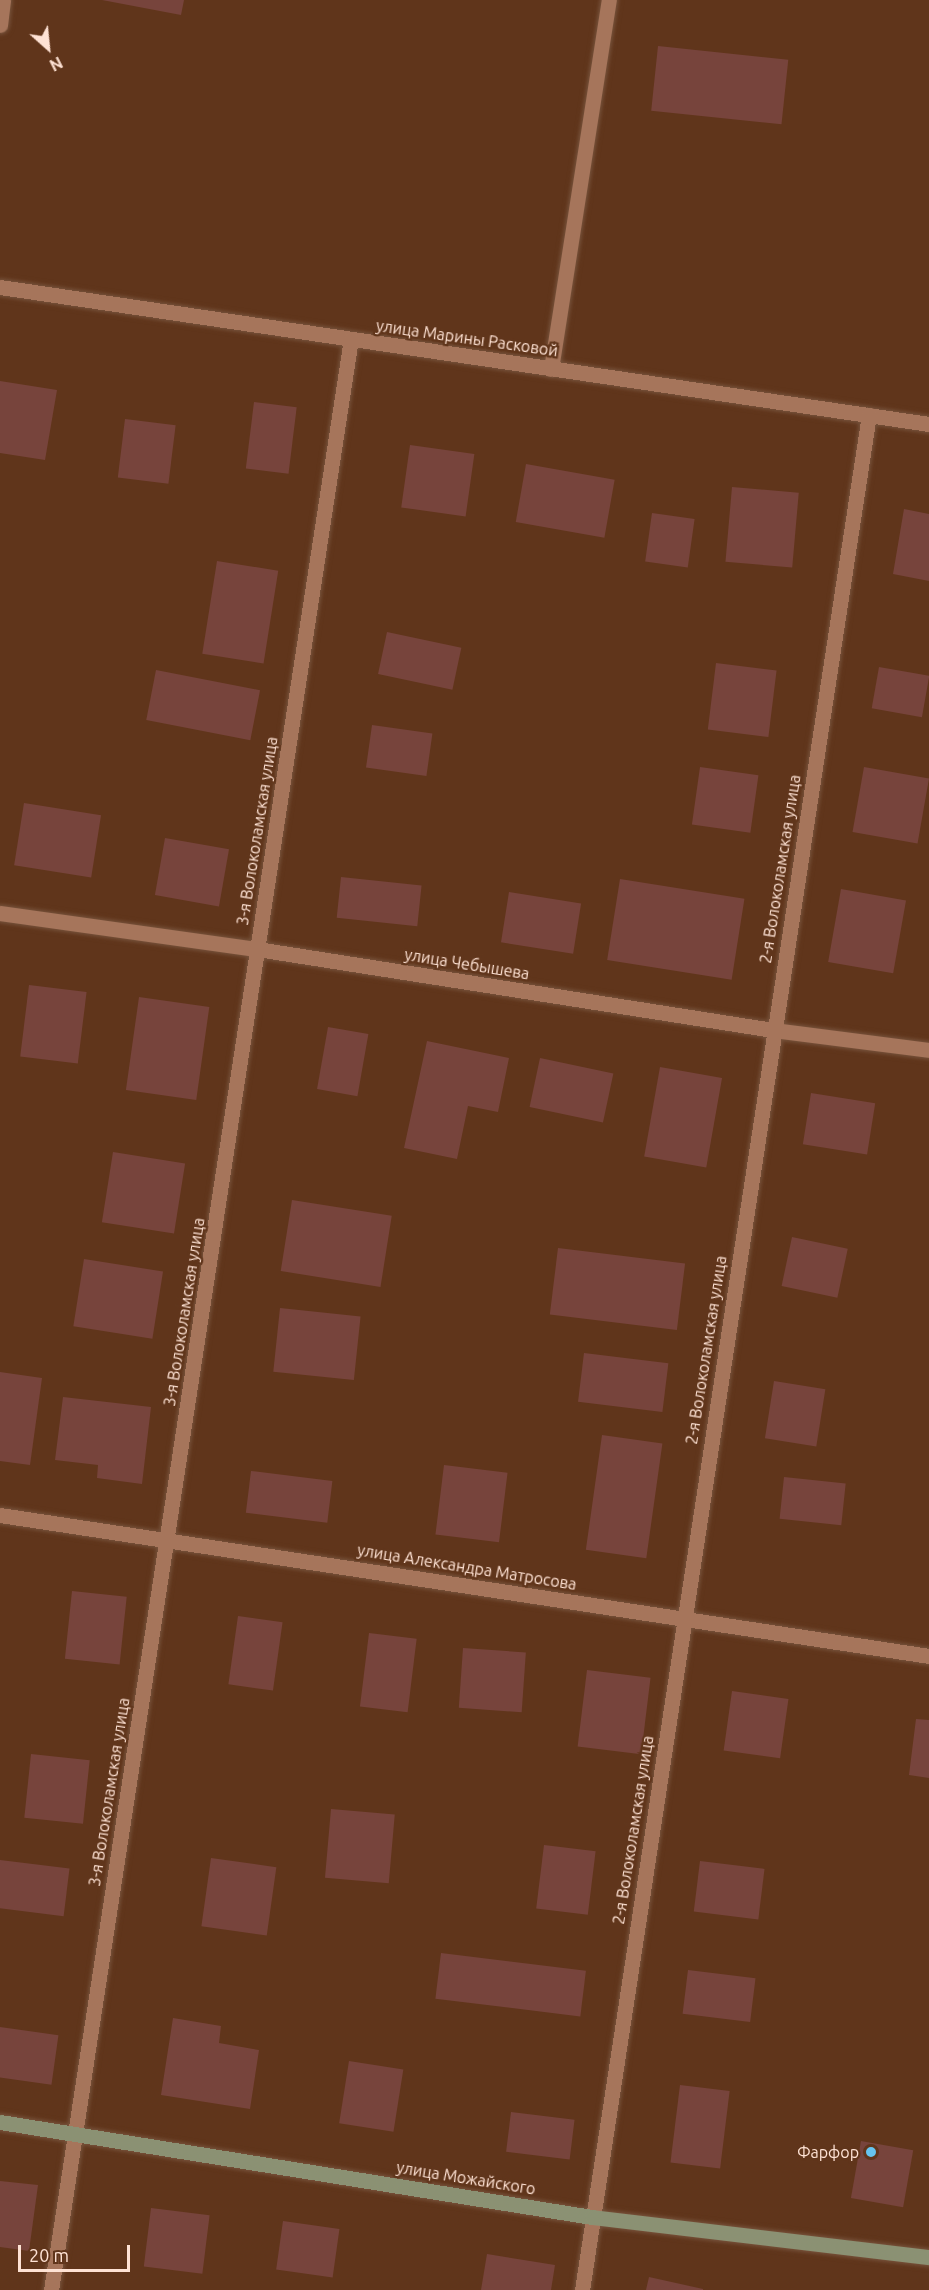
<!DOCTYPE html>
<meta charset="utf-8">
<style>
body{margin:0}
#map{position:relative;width:929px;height:2290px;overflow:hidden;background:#60351b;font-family:Ubuntu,sans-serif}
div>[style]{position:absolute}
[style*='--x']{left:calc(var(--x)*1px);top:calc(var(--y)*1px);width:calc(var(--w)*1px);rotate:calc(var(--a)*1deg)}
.building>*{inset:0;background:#77443c;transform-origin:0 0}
.roads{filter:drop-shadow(0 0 2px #77533c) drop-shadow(0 0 2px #77533c)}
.lane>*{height:15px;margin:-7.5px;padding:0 7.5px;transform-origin:7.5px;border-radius:7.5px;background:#a6755b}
.street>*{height:15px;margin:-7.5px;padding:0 7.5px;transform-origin:7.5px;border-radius:7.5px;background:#a6755b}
.secondary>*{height:15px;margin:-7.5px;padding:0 7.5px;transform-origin:7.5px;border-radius:7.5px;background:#8b9173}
.dots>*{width:16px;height:16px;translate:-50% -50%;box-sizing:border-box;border:3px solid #60351b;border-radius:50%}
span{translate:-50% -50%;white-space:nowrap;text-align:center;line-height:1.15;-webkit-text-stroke:4.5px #60351b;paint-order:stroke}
.street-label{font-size:16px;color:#fee2d4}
.poi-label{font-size:16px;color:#fee2d4}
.right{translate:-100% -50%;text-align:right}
.north{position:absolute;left:18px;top:18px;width:60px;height:60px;-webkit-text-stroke:4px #60351b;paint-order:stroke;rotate:153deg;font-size:16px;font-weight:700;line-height:24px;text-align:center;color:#fee2d4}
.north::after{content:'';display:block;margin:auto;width:21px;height:27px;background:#fee2d4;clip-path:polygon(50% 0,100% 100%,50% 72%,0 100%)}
.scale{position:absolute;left:18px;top:2245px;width:112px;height:27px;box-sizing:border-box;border:3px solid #fee2d4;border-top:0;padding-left:8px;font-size:18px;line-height:21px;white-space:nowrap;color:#fee2d4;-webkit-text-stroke:4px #60351b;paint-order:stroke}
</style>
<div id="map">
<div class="building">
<div style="clip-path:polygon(102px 0,184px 0,181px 15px)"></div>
<div style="left:658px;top:46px;width:131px;height:65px;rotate:6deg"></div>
<div style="clip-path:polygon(0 381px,57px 390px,45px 460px,0 453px)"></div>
<div style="left:254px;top:402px;width:43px;height:67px;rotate:7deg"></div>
<div style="left:125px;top:419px;width:51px;height:59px;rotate:7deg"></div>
<div style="left:410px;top:445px;width:65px;height:63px;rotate:8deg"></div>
<div style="left:526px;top:464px;width:90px;height:59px;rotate:10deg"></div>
<div style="left:732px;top:487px;width:67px;height:75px;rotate:5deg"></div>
<div style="clip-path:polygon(904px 509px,929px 514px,929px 581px,893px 574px)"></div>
<div style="left:652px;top:513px;width:43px;height:49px;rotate:8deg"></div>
<div style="left:217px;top:561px;width:62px;height:94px;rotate:9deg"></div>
<div style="left:387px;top:632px;width:76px;height:43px;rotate:12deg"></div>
<div style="left:716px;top:663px;width:61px;height:67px;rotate:7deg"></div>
<div style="left:879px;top:667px;width:51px;height:42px;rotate:10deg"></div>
<div style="left:156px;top:670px;width:106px;height:51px;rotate:11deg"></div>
<div style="left:372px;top:725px;width:61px;height:43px;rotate:8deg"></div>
<div style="left:700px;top:767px;width:59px;height:58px;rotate:8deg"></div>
<div style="left:864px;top:767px;width:66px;height:66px;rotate:10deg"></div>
<div style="left:24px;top:803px;width:78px;height:63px;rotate:9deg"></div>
<div style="left:165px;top:838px;width:65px;height:58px;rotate:10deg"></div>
<div style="left:341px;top:877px;width:81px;height:41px;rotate:6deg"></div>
<div style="left:620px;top:879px;width:126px;height:82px;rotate:9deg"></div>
<div style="left:841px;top:889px;width:66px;height:74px;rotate:10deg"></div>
<div style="left:509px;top:892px;width:73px;height:51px;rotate:9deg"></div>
<div style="left:29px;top:985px;width:58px;height:72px;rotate:7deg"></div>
<div style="left:139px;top:997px;width:71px;height:94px;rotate:8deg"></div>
<div style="left:328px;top:1027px;width:41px;height:63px;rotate:10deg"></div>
<div style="clip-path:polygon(427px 1041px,509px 1058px,498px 1112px,468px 1106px,457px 1159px,404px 1148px)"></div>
<div style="left:540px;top:1058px;width:75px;height:50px;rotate:12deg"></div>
<div style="left:660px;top:1067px;width:63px;height:91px;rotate:10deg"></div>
<div style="left:811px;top:1093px;width:65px;height:52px;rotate:9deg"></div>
<div style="left:113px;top:1152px;width:73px;height:71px;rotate:9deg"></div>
<div style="left:292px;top:1200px;width:101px;height:72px;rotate:9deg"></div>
<div style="left:792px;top:1237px;width:57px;height:50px;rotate:12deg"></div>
<div style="left:558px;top:1248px;width:128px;height:67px;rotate:7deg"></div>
<div style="left:84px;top:1259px;width:80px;height:68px;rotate:9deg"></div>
<div style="left:280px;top:1308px;width:81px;height:64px;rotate:6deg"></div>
<div style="left:584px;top:1353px;width:85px;height:49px;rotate:7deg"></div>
<div style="clip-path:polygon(0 1372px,42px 1378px,30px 1465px,0 1461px)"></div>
<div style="left:774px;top:1381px;width:52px;height:58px;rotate:9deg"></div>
<div style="clip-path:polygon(63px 1397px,151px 1407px,142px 1484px,97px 1478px,98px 1465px,55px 1460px)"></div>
<div style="left:602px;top:1435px;width:61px;height:116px;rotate:8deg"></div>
<div style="left:444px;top:1465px;width:64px;height:70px;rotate:7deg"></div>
<div style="left:251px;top:1471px;width:82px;height:42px;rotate:7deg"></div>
<div style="left:784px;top:1477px;width:62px;height:42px;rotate:6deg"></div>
<div style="left:72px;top:1591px;width:55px;height:68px;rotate:6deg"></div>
<div style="left:238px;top:1616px;width:45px;height:69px;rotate:8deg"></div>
<div style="left:369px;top:1633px;width:48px;height:74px;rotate:7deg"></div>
<div style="left:463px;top:1648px;width:63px;height:60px;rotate:4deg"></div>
<div style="left:587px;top:1670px;width:64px;height:77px;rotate:7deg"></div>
<div style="left:732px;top:1691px;width:57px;height:60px;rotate:8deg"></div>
<div style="clip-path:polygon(916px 1719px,929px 1720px,929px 1778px,909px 1775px)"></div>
<div style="left:31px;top:1754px;width:59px;height:64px;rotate:6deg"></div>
<div style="left:331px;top:1809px;width:64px;height:69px;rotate:5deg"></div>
<div style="left:544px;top:1845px;width:52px;height:64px;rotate:7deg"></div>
<div style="left:211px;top:1858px;width:66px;height:69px;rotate:8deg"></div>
<div style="left:0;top:1860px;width:70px;height:48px;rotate:7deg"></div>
<div style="left:700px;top:1861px;width:65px;height:51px;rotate:7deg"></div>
<div style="left:441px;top:1953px;width:146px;height:46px;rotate:7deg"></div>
<div style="left:688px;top:1970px;width:68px;height:44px;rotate:7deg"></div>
<div style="clip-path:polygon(173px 2018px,221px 2026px,219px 2043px,259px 2050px,250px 2109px,161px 2095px)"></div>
<div style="left:0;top:2027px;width:59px;height:50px;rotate:8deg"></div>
<div style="left:349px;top:2061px;width:55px;height:63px;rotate:9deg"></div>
<div style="left:680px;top:2085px;width:50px;height:78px;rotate:7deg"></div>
<div style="left:511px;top:2112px;width:64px;height:40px;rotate:7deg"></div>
<div style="left:861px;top:2141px;width:53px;height:58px;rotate:10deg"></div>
<div style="clip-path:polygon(0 2181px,38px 2185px,29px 2251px,0 2247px)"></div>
<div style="left:151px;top:2208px;width:59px;height:59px;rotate:7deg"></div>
<div style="left:283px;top:2221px;width:57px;height:49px;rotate:8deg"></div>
<div style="clip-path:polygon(487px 2254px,555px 2265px,551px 2290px,481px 2290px)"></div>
<div style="clip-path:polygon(649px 2277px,703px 2289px,703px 2290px,646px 2290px)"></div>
</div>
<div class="roads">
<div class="lane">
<div style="--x:0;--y:25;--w:25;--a:-83"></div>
<div style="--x:551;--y:369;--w:374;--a:-81.1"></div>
</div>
<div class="street">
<div style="--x:0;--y:287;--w:939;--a:8.39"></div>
<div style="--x:0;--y:913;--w:260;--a:8"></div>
<div style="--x:257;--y:949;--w:522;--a:8.92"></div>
<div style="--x:773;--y:1030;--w:157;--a:7.3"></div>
<div style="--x:0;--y:1515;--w:940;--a:8.63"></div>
<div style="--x:51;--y:2290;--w:1974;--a:-81.26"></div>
<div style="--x:582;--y:2290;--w:1897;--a:-81.3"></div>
</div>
<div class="secondary">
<div style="--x:0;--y:2122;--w:600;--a:9.12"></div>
<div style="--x:592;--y:2217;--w:339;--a:6.8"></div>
</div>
</div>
<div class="dots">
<div style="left:871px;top:2152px;background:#66c4ef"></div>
</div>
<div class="street-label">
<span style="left:467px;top:338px;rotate:8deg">улица Марины Расковой</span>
<span style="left:257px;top:831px;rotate:-81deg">3-я Волоколамская улица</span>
<span style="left:780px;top:869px;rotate:-81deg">2-я Волоколамская улица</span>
<span style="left:467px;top:964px;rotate:9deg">улица Чебышева</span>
<span style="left:184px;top:1312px;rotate:-81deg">3-я Волоколамская улица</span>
<span style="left:706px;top:1350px;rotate:-81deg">2-я Волоколамская улица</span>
<span style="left:467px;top:1567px;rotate:9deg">улица Александра Матросова</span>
<span style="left:109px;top:1792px;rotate:-81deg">3-я Волоколамская улица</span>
<span style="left:633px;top:1830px;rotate:-81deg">2-я Волоколамская улица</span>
<span style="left:466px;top:2178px;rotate:9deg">улица Можайского</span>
</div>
<div class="poi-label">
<span class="right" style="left:859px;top:2152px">Фарфор</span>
</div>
<div class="north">N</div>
<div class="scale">20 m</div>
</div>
